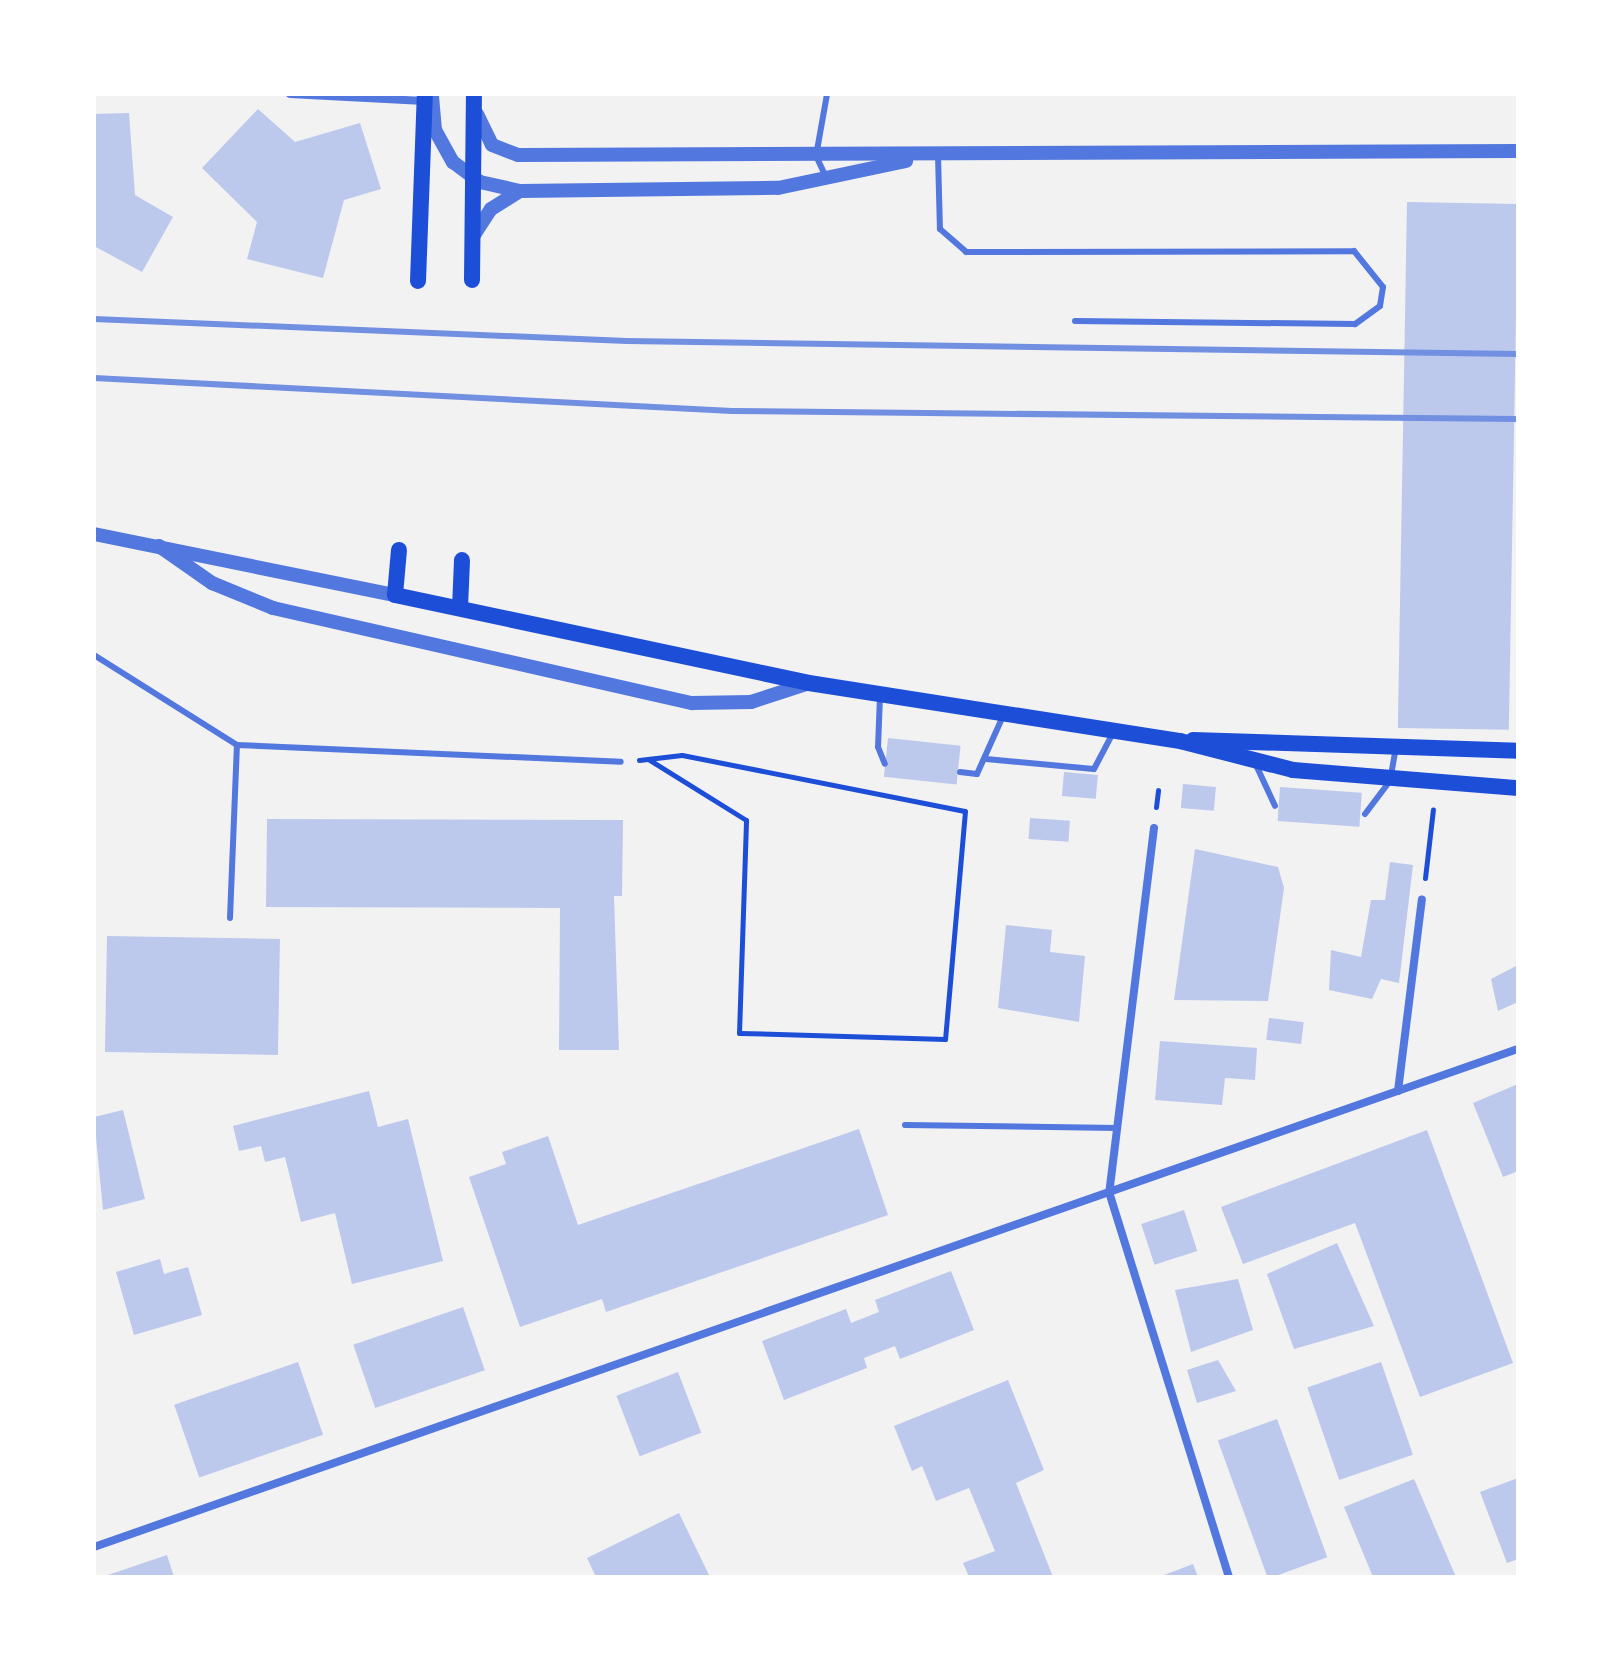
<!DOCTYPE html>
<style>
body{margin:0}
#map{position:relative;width:1612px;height:1671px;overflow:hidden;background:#f2f2f2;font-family:Karla,sans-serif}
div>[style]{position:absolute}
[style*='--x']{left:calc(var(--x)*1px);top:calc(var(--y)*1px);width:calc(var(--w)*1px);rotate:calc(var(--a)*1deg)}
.building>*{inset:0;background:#bdc9ec;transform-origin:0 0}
.path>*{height:5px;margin:-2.5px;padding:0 2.5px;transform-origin:2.5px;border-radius:2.5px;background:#1d4ed8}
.service>*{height:6px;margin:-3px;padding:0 3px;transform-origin:3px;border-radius:3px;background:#5277de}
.minor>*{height:8px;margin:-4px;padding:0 4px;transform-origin:4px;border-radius:4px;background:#5277de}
.tertiary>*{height:14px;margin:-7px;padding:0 7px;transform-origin:7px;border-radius:7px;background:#5277de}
.secondary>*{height:16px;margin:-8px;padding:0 8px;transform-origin:8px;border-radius:8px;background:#1d4ed8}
.rail>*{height:6px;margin:-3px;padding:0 3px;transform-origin:3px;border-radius:3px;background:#7290e2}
span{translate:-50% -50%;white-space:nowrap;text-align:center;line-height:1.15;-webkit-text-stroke:7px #fff;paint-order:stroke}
.frame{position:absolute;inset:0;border:96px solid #fff;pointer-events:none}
</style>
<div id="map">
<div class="building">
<div style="clip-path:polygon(258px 109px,295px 142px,360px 123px,381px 189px,344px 200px,323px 278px,247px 259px,257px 222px,202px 168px)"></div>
<div style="clip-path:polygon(129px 113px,135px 195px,173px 217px,142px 272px,94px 246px,94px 114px)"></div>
<div style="left:1407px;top:202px;width:111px;height:526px;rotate:1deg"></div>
<div style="left:888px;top:738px;width:73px;height:39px;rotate:6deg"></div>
<div style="left:1064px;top:772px;width:34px;height:24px;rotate:5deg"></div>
<div style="left:1183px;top:784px;width:33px;height:24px;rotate:5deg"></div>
<div style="left:1280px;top:787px;width:82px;height:34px;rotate:4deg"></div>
<div style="left:1030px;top:818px;width:40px;height:21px;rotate:4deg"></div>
<div style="clip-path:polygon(267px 819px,623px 820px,622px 896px,614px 896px,619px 1050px,559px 1050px,560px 908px,266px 907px)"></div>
<div style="clip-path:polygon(1195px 849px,1278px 867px,1284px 888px,1268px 1001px,1174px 1000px)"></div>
<div style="clip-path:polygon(1390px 862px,1413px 865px,1399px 983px,1381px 979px,1372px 999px,1329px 990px,1331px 950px,1361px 957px,1371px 900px,1385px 900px)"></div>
<div style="clip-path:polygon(1006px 925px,1052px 930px,1050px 952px,1085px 956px,1079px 1022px,998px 1008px)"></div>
<div style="left:107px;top:936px;width:173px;height:116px;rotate:1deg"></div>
<div style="clip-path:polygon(1518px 965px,1518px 1002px,1498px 1011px,1491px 979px)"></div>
<div style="left:1269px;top:1018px;width:35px;height:22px;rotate:7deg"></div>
<div style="clip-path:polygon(1160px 1041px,1257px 1048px,1255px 1080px,1225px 1078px,1222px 1105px,1155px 1100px)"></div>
<div style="clip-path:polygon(1518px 1084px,1518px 1171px,1503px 1177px,1473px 1103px)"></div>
<div style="clip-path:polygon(369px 1091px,378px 1127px,408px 1119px,443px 1261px,352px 1284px,335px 1213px,301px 1222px,285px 1157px,265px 1162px,261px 1146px,239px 1151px,233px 1126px)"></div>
<div style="clip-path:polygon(123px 1110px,145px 1199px,103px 1210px,94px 1117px)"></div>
<div style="clip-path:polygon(859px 1129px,888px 1215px,606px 1312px,602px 1299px,520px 1327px,469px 1177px,506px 1164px,502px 1152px,548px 1136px,578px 1225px)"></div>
<div style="clip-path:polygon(1427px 1130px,1513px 1363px,1420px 1397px,1355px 1223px,1243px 1264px,1221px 1207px)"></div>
<div style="left:1184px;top:1210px;width:43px;height:45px;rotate:72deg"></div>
<div style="clip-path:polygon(1337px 1243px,1374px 1326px,1294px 1349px,1267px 1274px)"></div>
<div style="clip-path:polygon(160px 1259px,164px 1274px,188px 1267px,202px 1315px,134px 1335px,116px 1272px)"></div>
<div style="clip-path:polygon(951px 1271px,974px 1330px,900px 1359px,895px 1346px,864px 1358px,867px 1368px,784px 1400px,762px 1341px,846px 1309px,851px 1323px,879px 1312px,875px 1300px)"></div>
<div style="clip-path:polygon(1238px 1279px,1253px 1330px,1191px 1352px,1175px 1290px)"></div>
<div style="left:463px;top:1307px;width:67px;height:116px;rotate:71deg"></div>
<div style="clip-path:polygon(1218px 1360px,1236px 1391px,1197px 1403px,1187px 1370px)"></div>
<div style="left:298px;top:1362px;width:77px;height:131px;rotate:71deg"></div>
<div style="left:1381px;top:1362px;width:98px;height:78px;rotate:71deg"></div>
<div style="left:678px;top:1372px;width:65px;height:66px;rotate:69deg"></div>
<div style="clip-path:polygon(1008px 1380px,1044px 1470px,1016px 1483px,1053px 1577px,969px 1577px,963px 1563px,995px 1551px,969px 1488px,936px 1501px,922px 1466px,912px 1471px,894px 1426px)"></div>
<div style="left:1277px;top:1419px;width:147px;height:63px;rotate:70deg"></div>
<div style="clip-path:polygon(1518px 1478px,1518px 1559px,1507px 1563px,1480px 1492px)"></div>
<div style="clip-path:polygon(1414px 1479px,1456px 1577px,1373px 1577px,1344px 1507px)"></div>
<div style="clip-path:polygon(679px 1513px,709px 1575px,596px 1577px,587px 1558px)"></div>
<div style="clip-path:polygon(167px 1555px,174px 1577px,105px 1577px,105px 1576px)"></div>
<div style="clip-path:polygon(1193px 1564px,1198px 1577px,1159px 1577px)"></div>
</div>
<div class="path">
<div style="--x:639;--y:760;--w:43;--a:-6.6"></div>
<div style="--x:682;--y:755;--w:288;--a:11.2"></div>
<div style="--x:965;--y:811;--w:229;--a:95"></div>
<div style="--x:945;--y:1039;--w:206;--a:-178.3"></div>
<div style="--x:739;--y:1033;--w:213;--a:-88.1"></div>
<div style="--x:746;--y:820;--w:115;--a:-148.1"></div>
<div style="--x:1156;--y:807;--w:17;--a:-83"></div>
<div style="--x:1425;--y:878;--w:69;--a:-83.4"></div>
</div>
<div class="service">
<div style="--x:938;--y:155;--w:74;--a:88.5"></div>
<div style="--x:940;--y:229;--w:35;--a:41"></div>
<div style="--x:966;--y:252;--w:388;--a:-0.1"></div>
<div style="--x:1354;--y:251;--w:46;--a:51.1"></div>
<div style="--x:1383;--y:287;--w:19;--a:99"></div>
<div style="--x:1380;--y:306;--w:31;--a:144"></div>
<div style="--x:1355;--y:324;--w:280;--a:-179.4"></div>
<div style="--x:825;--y:175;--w:21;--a:-115"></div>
<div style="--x:816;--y:156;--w:63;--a:-79.9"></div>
<div style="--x:94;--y:655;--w:169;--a:32.2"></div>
<div style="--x:237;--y:745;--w:384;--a:2.5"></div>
<div style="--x:880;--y:696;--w:51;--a:92.2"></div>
<div style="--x:878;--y:747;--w:18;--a:68"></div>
<div style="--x:986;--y:759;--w:108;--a:5.3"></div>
<div style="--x:1094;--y:769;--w:43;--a:-62.2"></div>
<div style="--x:1256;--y:765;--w:45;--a:65.1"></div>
<div style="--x:960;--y:772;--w:17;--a:7"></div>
<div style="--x:977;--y:774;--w:66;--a:-65.8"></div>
<div style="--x:1365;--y:814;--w:41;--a:-52.9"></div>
<div style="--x:1390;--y:781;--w:35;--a:-80"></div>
<div style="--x:230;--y:918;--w:173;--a:-87.7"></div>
<div style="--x:905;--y:1125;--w:212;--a:0.8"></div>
</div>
<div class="minor">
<div style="--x:290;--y:94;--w:134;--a:3"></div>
<div style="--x:1154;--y:828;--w:367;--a:97"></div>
<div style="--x:1109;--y:1192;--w:403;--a:72.7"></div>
<div style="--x:1398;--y:1091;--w:193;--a:-82.9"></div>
<div style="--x:94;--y:1547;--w:1509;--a:-19.28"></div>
</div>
<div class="tertiary">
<div style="--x:432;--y:96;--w:34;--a:85"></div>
<div style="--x:435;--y:130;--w:37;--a:61"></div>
<div style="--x:453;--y:162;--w:34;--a:37"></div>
<div style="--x:480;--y:182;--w:41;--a:12.7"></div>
<div style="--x:520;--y:191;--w:258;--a:-0.7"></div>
<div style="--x:778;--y:188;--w:131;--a:-11.9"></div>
<div style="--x:477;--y:114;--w:34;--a:64"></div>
<div style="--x:492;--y:145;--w:28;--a:21"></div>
<div style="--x:518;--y:155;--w:1000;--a:-0.23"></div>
<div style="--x:474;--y:235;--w:31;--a:-57"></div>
<div style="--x:491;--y:209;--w:32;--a:-32"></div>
<div style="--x:94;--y:534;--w:307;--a:11.5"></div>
<div style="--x:159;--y:546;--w:65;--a:34.9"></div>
<div style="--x:212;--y:583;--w:66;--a:22.3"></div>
<div style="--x:273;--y:608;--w:430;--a:12.8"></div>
<div style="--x:692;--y:703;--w:59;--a:-1"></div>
<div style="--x:751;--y:702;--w:61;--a:-18.1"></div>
</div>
<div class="secondary">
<div style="--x:472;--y:280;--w:186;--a:-89.4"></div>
<div style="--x:418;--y:281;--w:187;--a:-87.9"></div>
<div style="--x:399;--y:550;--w:45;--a:95.1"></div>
<div style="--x:395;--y:595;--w:423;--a:12"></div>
<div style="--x:809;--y:683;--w:376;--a:8.9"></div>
<div style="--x:1180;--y:741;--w:117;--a:14.4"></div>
<div style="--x:1293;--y:770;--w:226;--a:4.6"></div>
<div style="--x:460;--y:608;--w:48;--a:-87.6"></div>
<div style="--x:1193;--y:740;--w:325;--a:1.9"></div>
</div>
<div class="rail">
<div style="--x:94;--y:319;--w:533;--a:2.36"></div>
<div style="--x:627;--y:341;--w:891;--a:0.84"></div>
<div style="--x:94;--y:378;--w:639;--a:2.96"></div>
<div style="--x:732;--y:411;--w:786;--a:0.58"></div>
</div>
<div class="frame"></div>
</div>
